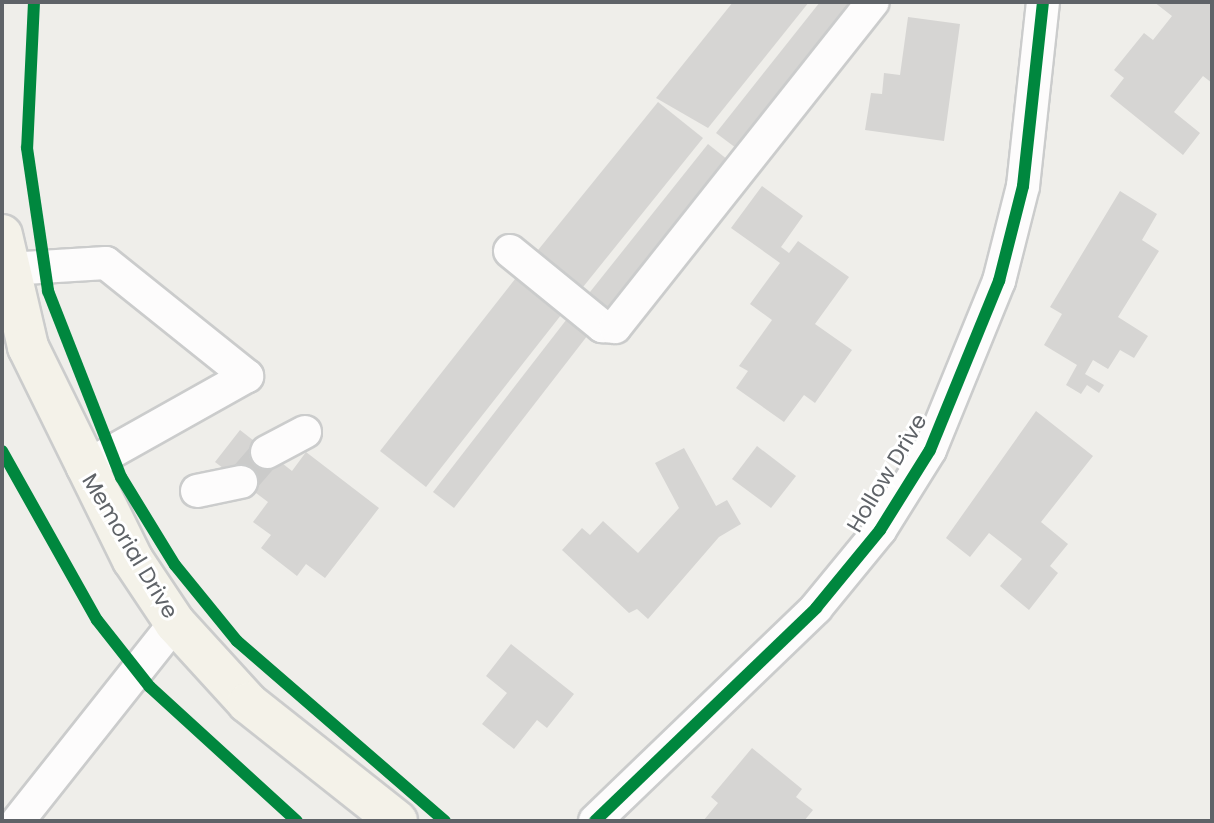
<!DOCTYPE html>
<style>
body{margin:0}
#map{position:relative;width:1214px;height:823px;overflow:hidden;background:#efeeea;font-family:Poppins,sans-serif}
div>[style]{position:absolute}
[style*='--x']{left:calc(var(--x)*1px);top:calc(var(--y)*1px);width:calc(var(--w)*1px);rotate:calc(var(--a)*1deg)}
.building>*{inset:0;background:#d6d5d3}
.minor-tunnel>*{height:32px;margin-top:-16px;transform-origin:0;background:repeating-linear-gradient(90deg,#cbcbca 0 32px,transparent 0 48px)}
.roads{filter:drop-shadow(2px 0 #cbcccc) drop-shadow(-2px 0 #cbcccc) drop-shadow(0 2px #cbcccc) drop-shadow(0 -2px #cbcccc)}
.minor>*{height:32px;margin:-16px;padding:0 16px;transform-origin:16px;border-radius:16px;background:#fdfcfc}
.major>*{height:40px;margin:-20px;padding:0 20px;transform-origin:20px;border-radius:20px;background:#f4f2e9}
.cycleway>*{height:12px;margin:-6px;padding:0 6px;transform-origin:6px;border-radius:6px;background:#00873e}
span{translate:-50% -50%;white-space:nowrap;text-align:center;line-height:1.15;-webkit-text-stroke:6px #fff;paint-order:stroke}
.street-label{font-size:22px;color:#5f6368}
.frame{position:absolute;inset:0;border:4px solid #5f6368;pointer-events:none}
</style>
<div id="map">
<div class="building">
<div style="clip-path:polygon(733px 2px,809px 2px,708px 128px,656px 98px)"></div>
<div style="clip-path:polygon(820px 2px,852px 2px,736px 148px,716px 133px)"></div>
<div style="clip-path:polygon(1154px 2px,1212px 2px,1212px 83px,1203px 76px,1174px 112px,1200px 133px,1183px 155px,1110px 96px,1124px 78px,1114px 70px,1144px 33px,1153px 40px,1172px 16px)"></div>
<div style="clip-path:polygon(908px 17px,960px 24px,944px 141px,865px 130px,871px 93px,882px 94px,884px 73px,900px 75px)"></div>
<div style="clip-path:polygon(658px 102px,703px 138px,579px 292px,534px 255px)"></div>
<div style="clip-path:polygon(708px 144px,728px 160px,607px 313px,586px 297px)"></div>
<div style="clip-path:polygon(762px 186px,803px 216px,781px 247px,789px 253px,798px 241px,849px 277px,815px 324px,852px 350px,815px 403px,804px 395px,784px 422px,736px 388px,748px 371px,739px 366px,772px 320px,750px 304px,780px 263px,731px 228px)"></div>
<div style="clip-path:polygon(1120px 191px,1157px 214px,1142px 240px,1159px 251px,1118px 317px,1148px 336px,1134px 358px,1120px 350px,1108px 369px,1093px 360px,1085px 374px,1104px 385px,1099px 393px,1087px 385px,1081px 394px,1066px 385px,1077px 365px,1044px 345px,1062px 314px,1050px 307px)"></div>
<div style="clip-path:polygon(519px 274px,565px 310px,426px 487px,380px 451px)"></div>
<div style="clip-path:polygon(570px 315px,591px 331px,454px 508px,433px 492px)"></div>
<div style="clip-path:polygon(1036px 411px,1093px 456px,1041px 522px,1068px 544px,1050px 566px,1058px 573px,1029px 610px,1000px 586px,1022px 559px,989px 533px,970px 557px,946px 538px)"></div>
<div style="clip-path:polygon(240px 430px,292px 471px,306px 452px,379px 508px,325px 578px,306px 564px,297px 576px,261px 548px,271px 535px,253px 522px,268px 502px,215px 462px)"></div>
<div style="clip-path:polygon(757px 446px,796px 476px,771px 508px,732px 479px)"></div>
<div style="clip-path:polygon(684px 448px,716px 506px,727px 500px,741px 524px,719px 537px,648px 619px,637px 609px,629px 613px,562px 550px,582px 528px,590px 535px,603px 521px,638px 553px,679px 508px,655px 463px)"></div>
<div style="clip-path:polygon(511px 644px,574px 694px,547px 728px,537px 720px,514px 749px,482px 724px,507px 693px,486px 676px)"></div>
<div style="clip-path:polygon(752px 748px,802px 789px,796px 797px,813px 810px,804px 821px,703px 821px,718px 803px,711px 797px)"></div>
</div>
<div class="minor-tunnel">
<div style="--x:241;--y:482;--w:40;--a:-49"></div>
</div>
<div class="roads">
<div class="minor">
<div style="--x:510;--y:251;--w:119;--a:39.2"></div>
<div style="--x:602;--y:326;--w:13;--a:4"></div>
<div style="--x:615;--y:327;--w:415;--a:-51.6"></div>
<div style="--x:8;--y:269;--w:98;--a:-3.5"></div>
<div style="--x:106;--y:263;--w:181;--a:38.7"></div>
<div style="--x:247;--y:376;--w:188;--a:150.7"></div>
<div style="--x:267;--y:452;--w:43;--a:-27.8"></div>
<div style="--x:197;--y:491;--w:45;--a:-11.6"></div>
<div style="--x:18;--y:821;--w:253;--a:-51.6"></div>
<div style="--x:595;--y:821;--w:307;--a:-43.9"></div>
<div style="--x:816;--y:608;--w:101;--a:-50.6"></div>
<div style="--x:880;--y:530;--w:94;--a:-58"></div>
<div style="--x:930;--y:450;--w:183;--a:-67.8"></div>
<div style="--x:999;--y:281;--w:98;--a:-75.8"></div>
<div style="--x:1023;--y:186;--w:185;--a:-83.8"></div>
</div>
<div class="major">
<div style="--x:2;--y:235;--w:115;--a:76.9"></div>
<div style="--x:28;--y:347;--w:237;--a:63.8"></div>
<div style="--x:133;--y:560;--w:76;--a:56.3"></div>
<div style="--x:175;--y:623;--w:108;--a:47.6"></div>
<div style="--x:248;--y:703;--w:190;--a:38.4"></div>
</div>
</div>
<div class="cycleway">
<div style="--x:34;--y:2;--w:146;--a:92.7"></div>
<div style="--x:27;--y:148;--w:145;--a:81.6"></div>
<div style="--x:48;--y:291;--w:200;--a:68.6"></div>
<div style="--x:121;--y:477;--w:103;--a:58.5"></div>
<div style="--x:175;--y:565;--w:98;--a:50.8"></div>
<div style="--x:237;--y:641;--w:275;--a:40.9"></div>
<div style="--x:2;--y:451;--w:194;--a:60.7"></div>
<div style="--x:97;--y:620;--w:85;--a:51.7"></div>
<div style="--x:150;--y:687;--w:199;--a:42.4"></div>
<div style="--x:595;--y:821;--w:307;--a:-43.9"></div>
<div style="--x:816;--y:608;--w:101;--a:-50.6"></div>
<div style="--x:880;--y:530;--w:94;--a:-58"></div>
<div style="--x:930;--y:450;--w:183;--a:-67.8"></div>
<div style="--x:999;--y:281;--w:98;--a:-75.8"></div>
<div style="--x:1023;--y:186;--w:185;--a:-83.8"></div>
</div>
<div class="street-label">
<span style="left:887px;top:473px;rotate:-59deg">Hollow Drive</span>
<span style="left:130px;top:546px;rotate:59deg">Memorial Drive</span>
</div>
<div class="frame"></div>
</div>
